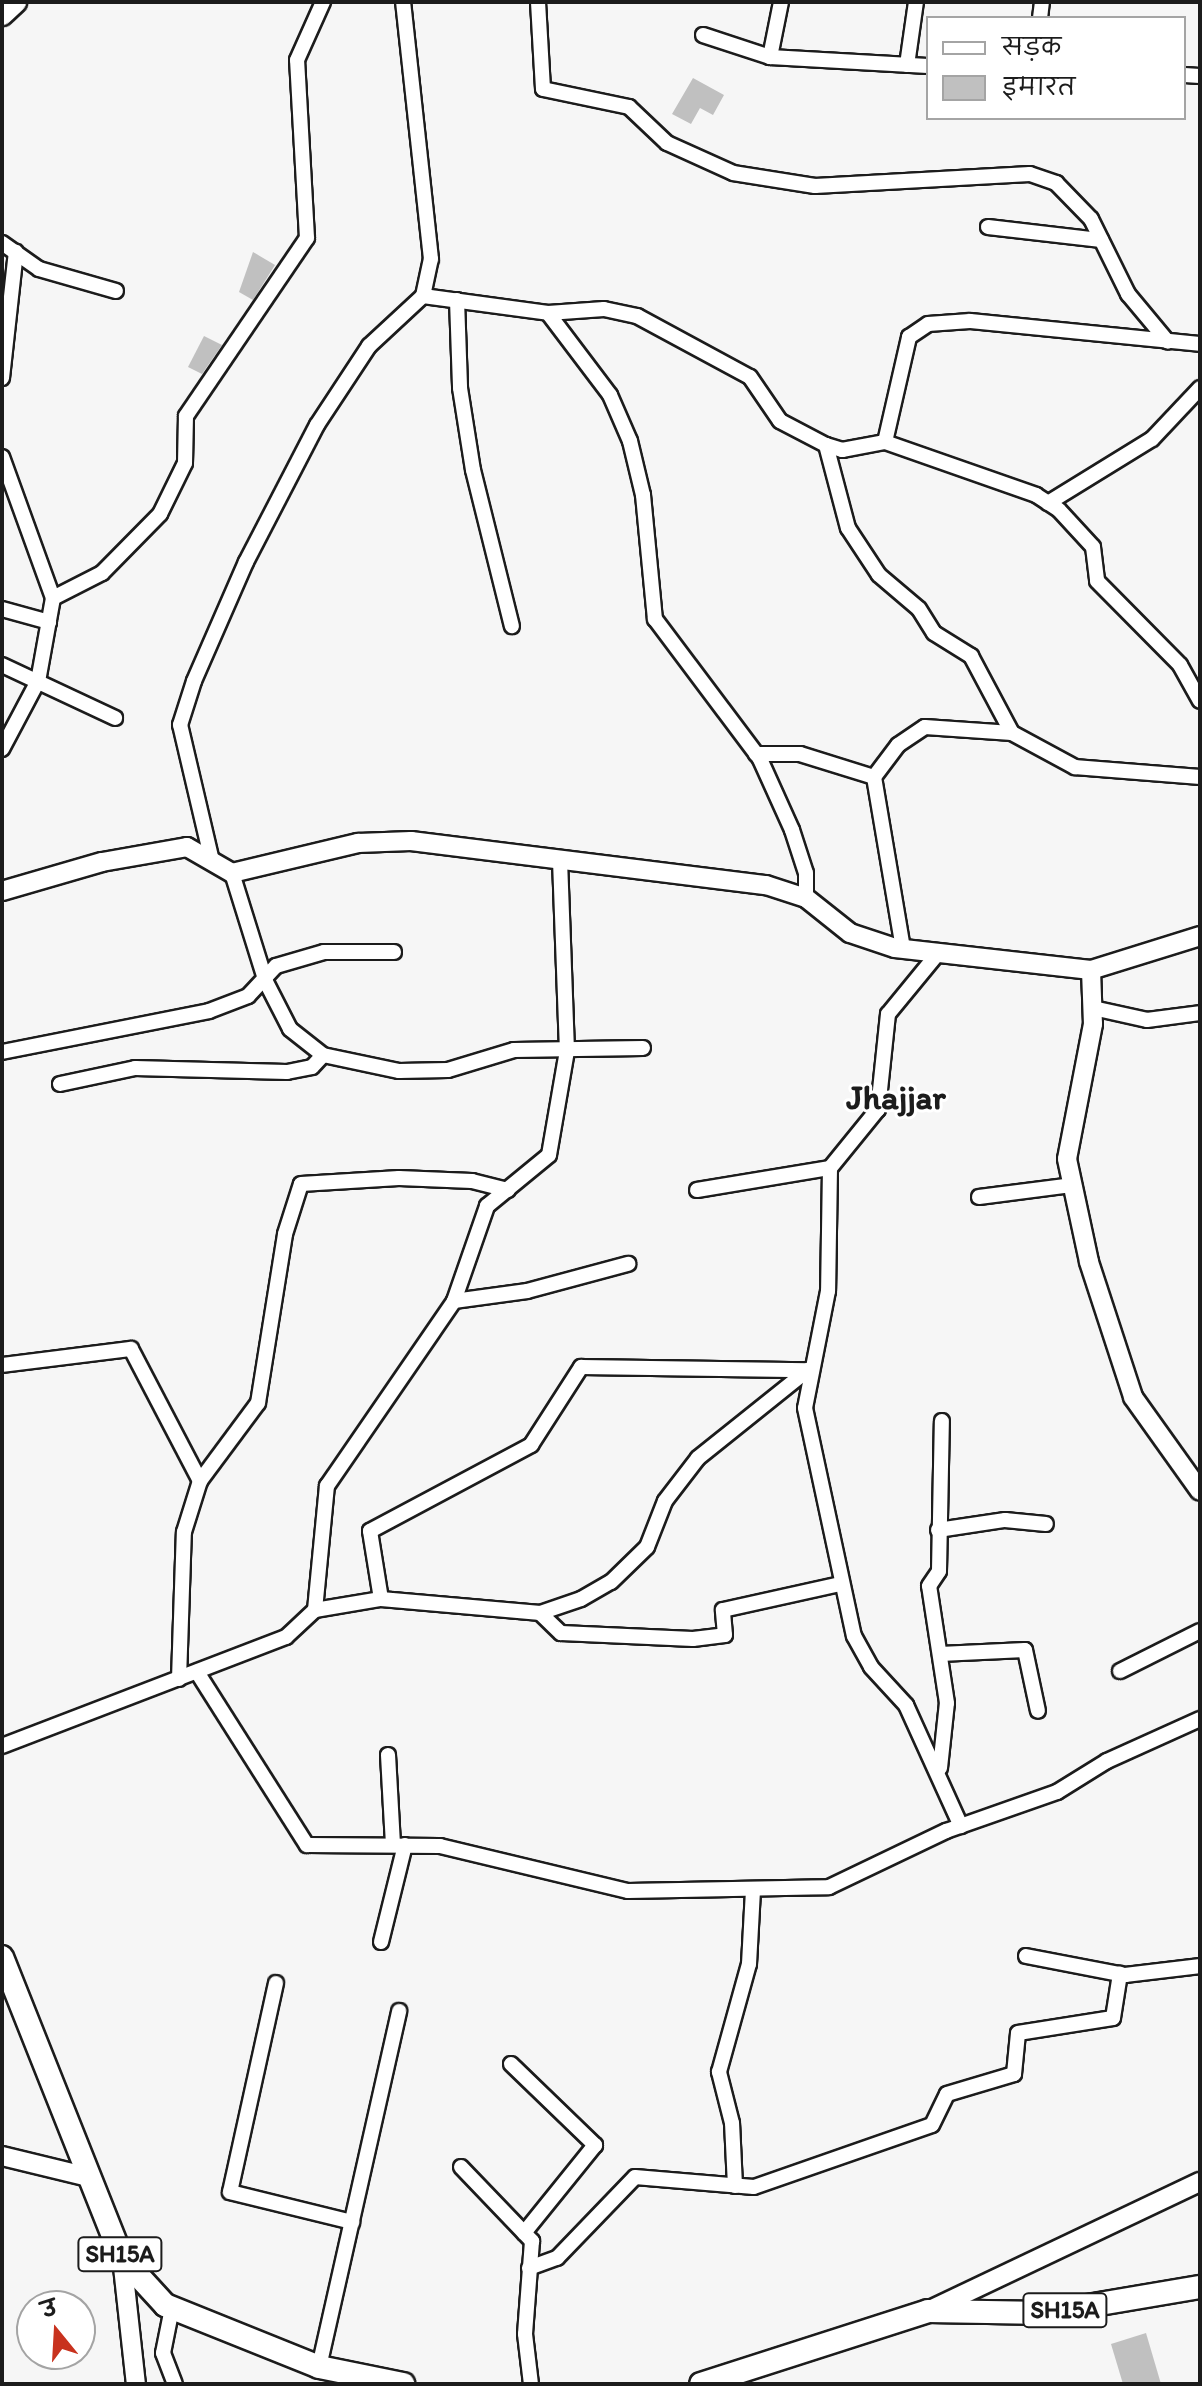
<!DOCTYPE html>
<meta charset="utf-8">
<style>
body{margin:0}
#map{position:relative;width:1202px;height:2386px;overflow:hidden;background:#f6f6f6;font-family:Itim,"Playpen Sans Deva",sans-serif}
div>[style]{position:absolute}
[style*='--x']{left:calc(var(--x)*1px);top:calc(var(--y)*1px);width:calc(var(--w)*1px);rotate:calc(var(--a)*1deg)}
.building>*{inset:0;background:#c0c0c0}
.roads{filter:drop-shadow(2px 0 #1c1c1c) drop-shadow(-2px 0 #1c1c1c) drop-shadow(0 2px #1c1c1c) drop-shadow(0 -2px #1c1c1c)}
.minor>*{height:14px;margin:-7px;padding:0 7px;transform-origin:7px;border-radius:7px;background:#fff}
.tertiary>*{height:18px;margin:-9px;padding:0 9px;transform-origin:9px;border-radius:9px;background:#fff}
.primary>*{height:22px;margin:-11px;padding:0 11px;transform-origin:11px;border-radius:11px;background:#fff}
span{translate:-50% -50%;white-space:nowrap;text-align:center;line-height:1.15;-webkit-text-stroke:6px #fff;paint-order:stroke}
.shield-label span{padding:2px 6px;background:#fff;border:2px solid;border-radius:6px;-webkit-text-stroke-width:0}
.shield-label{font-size:24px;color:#1c1c1c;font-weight:700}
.district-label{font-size:34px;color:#1c1c1c;font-weight:700}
.frame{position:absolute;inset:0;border:4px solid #1c1c1c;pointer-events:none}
.legend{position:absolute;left:926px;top:16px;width:260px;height:104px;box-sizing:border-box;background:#fff;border:2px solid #a4a4a4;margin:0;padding:10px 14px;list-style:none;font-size:24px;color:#1c1c1c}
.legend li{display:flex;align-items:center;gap:16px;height:40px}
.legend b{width:40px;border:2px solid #a4a4a4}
.north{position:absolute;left:16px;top:2290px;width:80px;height:80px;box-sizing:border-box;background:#fff;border:2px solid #a4a4a4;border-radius:50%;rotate:342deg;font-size:22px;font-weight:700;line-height:32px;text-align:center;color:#1c1c1c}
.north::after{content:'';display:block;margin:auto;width:28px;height:36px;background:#c8321e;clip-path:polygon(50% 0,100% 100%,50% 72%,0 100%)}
</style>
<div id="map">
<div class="building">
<div style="clip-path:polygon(693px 78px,724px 95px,713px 115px,700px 108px,691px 124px,672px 114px)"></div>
<div style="clip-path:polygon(253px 252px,275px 265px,253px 300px,239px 292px)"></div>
<div style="clip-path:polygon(204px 336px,222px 345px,202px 374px,188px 367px)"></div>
<div style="clip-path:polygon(1146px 2333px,1161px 2384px,1123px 2384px,1111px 2344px)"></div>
</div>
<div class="roads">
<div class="minor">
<div style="--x:538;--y:2;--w:87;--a:86.7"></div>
<div style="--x:543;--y:89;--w:88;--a:11.8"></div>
<div style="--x:629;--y:107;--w:52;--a:43.5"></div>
<div style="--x:667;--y:143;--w:72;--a:24.4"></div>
<div style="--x:733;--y:173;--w:83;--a:9"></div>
<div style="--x:815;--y:186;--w:215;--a:-3.2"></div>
<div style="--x:1030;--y:174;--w:28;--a:19"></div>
<div style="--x:1056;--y:183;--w:50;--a:45.8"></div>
<div style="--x:1091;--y:219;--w:84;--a:63.7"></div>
<div style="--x:1128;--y:294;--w:62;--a:50.2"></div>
<div style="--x:1040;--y:18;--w:16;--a:-83"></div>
<div style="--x:703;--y:35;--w:71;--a:18.2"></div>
<div style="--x:770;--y:57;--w:158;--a:3.3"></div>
<div style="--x:770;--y:57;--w:56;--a:-78.7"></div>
<div style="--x:907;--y:65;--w:64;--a:-81.9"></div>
<div style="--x:1184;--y:75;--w:16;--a:4"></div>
<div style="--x:988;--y:227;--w:114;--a:6.6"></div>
<div style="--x:2;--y:243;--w:45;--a:35.1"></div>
<div style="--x:39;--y:269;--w:80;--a:15.9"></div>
<div style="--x:423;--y:296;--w:126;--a:7.7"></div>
<div style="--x:548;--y:313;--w:56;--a:-4.1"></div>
<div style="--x:604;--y:309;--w:34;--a:12"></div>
<div style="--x:637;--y:316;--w:128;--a:28.4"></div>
<div style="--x:750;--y:377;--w:53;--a:55.7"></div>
<div style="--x:780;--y:421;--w:52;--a:27.6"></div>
<div style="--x:826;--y:445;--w:17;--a:17"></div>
<div style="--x:842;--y:450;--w:44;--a:-10.5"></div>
<div style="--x:885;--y:442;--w:160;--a:19.3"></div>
<div style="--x:1036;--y:495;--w:27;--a:33"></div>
<div style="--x:1059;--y:510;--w:50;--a:47.4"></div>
<div style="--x:1093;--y:547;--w:34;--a:83"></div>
<div style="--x:1097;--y:581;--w:118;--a:45.3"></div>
<div style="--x:1180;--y:665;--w:41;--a:60.9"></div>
<div style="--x:457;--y:300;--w:88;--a:88"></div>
<div style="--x:460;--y:388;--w:83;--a:81"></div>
<div style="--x:473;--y:470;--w:161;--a:76"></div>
<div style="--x:548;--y:313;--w:103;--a:52.9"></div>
<div style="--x:610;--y:395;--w:50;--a:66.5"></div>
<div style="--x:630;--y:441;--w:56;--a:76.5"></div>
<div style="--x:643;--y:495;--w:125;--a:84.5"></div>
<div style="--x:655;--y:619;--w:175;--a:53.1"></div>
<div style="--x:760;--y:759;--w:78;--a:65.7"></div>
<div style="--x:792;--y:830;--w:45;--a:72"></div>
<div style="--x:806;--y:873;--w:25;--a:90"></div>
<div style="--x:2;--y:378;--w:127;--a:-83.7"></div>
<div style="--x:885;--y:442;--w:108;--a:-77.1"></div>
<div style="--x:909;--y:337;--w:23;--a:-34"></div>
<div style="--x:928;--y:324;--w:42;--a:-4.1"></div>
<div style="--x:970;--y:321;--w:231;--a:5.7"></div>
<div style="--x:826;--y:445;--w:86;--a:75.2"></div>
<div style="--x:848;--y:528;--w:56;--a:56.6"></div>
<div style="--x:879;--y:575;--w:52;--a:40.4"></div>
<div style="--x:919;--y:609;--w:28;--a:58"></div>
<div style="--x:934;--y:633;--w:44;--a:31.9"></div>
<div style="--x:971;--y:656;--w:87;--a:62"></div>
<div style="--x:2;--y:457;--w:150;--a:70.1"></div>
<div style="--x:53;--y:598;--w:84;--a:100.2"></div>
<div style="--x:38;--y:681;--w:77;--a:117.9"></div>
<div style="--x:1048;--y:503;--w:122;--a:-31.6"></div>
<div style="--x:1152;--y:439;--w:70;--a:-46.7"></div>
<div style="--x:53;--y:598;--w:55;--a:-27"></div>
<div style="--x:102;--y:573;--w:83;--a:-45.5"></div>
<div style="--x:160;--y:514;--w:57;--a:-63.9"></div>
<div style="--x:185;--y:463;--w:47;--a:-88.8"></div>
<div style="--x:186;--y:416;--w:215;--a:-55.8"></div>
<div style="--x:307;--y:238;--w:178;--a:-93.2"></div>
<div style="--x:297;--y:60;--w:64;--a:-65.9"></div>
<div style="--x:2;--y:609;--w:49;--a:15.5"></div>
<div style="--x:2;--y:665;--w:125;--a:25.1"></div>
<div style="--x:756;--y:754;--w:44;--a:0"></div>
<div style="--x:800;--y:754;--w:77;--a:17.3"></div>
<div style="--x:874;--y:777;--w:173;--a:80.4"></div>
<div style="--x:874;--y:777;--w:40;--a:-53"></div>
<div style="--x:898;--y:745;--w:32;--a:-34"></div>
<div style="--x:925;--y:727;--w:87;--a:3.9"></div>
<div style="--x:1012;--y:733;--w:72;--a:28.4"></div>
<div style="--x:1075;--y:767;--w:125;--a:4.6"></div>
<div style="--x:212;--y:861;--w:140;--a:-103.2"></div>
<div style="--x:180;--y:725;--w:46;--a:-72.3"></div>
<div style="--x:194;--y:681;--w:130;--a:-66.4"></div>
<div style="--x:246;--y:562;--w:154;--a:-62.6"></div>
<div style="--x:317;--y:425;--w:95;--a:-56.6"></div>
<div style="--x:369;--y:346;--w:74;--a:-42.8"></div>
<div style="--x:423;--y:296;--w:38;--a:-78"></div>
<div style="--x:431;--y:259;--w:259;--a:-96.2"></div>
<div style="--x:232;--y:873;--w:114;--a:72.7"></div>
<div style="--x:266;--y:982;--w:53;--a:62.9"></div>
<div style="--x:290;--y:1029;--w:42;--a:38.2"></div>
<div style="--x:323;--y:1055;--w:78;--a:11.9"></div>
<div style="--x:399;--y:1071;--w:49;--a:-1.2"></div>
<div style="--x:448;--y:1070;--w:69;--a:-16.9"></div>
<div style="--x:514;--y:1050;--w:129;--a:-0.9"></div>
<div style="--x:939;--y:952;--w:80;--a:129.4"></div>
<div style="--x:888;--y:1014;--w:96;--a:96"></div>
<div style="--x:878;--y:1109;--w:76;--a:129.1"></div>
<div style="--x:830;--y:1168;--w:123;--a:90.9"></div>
<div style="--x:828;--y:1291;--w:119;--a:101.1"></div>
<div style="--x:805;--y:1408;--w:233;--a:77.9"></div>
<div style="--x:854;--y:1636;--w:35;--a:61"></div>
<div style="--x:871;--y:1667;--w:52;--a:47.4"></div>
<div style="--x:906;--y:1705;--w:133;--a:65.6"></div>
<div style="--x:1093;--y:1008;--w:55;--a:12.5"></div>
<div style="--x:1147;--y:1020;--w:53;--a:-7.5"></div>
<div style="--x:2;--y:1052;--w:211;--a:-11.2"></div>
<div style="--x:209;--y:1011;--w:42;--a:-21"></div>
<div style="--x:248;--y:996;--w:41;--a:-47"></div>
<div style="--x:276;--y:966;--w:50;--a:-16.3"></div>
<div style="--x:324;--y:952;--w:70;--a:0"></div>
<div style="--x:60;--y:1084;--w:77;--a:-12"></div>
<div style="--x:135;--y:1068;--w:152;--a:1.5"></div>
<div style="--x:287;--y:1072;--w:25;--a:-11"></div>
<div style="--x:312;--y:1067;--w:16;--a:-47"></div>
<div style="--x:697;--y:1190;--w:135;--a:-9.4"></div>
<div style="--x:979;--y:1197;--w:95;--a:-7.3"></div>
<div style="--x:454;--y:1301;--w:74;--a:-7.8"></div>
<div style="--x:527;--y:1291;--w:105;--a:-15"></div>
<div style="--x:2;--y:1365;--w:130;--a:-7.1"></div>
<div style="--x:131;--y:1349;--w:149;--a:62.4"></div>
<div style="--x:938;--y:1530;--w:68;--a:-8.5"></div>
<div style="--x:1005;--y:1520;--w:41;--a:5.6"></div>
<div style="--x:381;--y:1599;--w:69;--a:-99.2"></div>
<div style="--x:370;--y:1531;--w:183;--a:-28.1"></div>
<div style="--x:531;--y:1445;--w:93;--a:-57.3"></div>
<div style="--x:581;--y:1367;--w:227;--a:0.8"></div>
<div style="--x:315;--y:1610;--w:67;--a:-9.5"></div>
<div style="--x:381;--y:1599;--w:160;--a:5"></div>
<div style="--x:540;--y:1613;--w:43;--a:-18.9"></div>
<div style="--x:581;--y:1599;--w:34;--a:-30"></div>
<div style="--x:611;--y:1582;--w:50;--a:-44.2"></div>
<div style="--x:647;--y:1547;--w:49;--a:-68.6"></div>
<div style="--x:665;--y:1501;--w:54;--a:-52.5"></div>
<div style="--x:698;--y:1458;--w:141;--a:-38.7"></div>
<div style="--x:540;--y:1613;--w:29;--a:44"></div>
<div style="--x:561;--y:1633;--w:132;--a:2.6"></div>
<div style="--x:693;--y:1639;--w:32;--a:-7"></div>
<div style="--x:725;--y:1635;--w:25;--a:-95"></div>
<div style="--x:723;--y:1610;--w:120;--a:-12.5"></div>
<div style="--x:940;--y:1654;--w:85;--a:-2.7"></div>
<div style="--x:1025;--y:1650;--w:62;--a:78"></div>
<div style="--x:1120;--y:1671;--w:89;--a:-26.6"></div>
<div style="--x:197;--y:1672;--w:205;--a:57.6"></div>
<div style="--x:307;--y:1845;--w:133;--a:0.4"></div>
<div style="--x:440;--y:1846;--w:193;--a:13.5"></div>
<div style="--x:628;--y:1891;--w:201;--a:-1.1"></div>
<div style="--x:829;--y:1887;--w:130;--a:-25.6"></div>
<div style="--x:946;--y:1831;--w:118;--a:-19.4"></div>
<div style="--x:1057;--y:1792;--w:59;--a:-31.8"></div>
<div style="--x:1107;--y:1761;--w:102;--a:-24.3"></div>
<div style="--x:179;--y:1679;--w:147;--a:-88.1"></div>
<div style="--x:184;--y:1532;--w:53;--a:-72.6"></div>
<div style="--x:200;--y:1481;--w:97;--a:-53.4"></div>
<div style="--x:258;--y:1403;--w:171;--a:-80.9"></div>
<div style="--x:285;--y:1234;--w:52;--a:-72.3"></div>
<div style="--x:301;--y:1184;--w:98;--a:-3.5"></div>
<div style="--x:399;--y:1178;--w:73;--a:2.4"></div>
<div style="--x:472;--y:1181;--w:37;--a:14"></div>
<div style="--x:2;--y:1746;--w:304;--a:-21"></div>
<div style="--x:286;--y:1637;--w:40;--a:-43"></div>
<div style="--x:315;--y:1610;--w:125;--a:-84.5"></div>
<div style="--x:327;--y:1486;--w:224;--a:-55.5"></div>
<div style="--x:454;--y:1301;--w:101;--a:-70.8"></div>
<div style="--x:487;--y:1206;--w:80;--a:-39.4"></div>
<div style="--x:549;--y:1155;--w:106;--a:-80.2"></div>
<div style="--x:567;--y:1051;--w:190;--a:-92.1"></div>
<div style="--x:388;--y:1755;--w:90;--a:86.8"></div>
<div style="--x:940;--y:1768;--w:65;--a:-83.9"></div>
<div style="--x:947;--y:1703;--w:118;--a:-98.7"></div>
<div style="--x:929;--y:1586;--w:18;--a:-56"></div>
<div style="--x:939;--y:1571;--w:150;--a:-88.9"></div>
<div style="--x:381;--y:1942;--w:100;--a:-76.1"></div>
<div style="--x:1026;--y:1956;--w:101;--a:10.9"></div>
<div style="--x:1125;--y:1975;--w:76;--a:-6.8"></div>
<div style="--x:276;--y:1983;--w:214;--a:102.4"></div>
<div style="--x:230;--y:2192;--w:126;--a:13.8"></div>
<div style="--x:511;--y:2064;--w:117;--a:44"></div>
<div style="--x:595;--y:2145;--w:113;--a:128.9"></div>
<div style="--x:461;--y:2167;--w:103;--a:46.2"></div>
<div style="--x:532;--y:2241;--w:93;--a:94.3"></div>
<div style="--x:525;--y:2334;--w:50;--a:83.2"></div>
<div style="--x:735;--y:2186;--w:63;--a:-92.7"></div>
<div style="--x:732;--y:2123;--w:53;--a:-104.3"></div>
<div style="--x:719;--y:2072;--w:112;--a:-74.5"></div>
<div style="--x:749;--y:1964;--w:73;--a:-86.9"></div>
<div style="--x:529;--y:2268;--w:30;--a:-20"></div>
<div style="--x:557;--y:2258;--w:112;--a:-46.1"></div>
<div style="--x:635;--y:2177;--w:119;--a:4.8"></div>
<div style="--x:754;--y:2187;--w:188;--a:-19.2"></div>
<div style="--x:932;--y:2125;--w:34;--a:-64"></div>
<div style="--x:947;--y:2094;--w:70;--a:-16.6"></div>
<div style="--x:1014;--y:2074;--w:41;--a:-84.4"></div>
<div style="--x:1018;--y:2033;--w:96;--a:-9"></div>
<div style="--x:1113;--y:2018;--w:45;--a:-81"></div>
<div style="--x:172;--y:2308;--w:46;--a:101.3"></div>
<div style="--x:163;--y:2353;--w:33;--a:69"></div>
<div style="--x:319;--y:2367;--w:365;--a:-77.3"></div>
</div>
<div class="tertiary">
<div style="--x:2;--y:891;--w:104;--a:-16.2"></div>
<div style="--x:102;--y:862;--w:86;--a:-10"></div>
<div style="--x:187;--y:847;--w:52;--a:30"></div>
<div style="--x:232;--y:873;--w:130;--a:-13.4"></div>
<div style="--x:358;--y:843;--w:53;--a:-2.2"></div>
<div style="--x:411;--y:841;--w:358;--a:7.1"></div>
<div style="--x:766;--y:885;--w:42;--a:18"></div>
<div style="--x:806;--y:898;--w:56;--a:38.5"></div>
<div style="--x:850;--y:933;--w:47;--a:18.4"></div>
<div style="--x:895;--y:948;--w:197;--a:6.4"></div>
<div style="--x:1091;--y:970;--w:114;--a:-17.3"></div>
<div style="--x:1091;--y:970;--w:54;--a:87.9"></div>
<div style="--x:1093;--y:1024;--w:137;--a:100.9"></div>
<div style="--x:1067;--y:1159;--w:105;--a:77.9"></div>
<div style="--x:1089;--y:1262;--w:142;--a:71.9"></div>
<div style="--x:1133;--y:1397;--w:115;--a:54.5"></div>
<div style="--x:2;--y:2156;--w:89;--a:13.6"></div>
<div style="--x:122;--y:2258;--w:127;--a:83.7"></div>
<div style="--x:930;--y:2310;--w:299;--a:-25.4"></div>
</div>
<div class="primary">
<div style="--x:2;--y:14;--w:18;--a:-43"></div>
<div style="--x:2;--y:1957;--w:324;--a:68.3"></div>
<div style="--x:122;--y:2258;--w:64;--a:47.5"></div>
<div style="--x:165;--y:2305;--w:166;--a:21.9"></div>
<div style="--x:319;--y:2367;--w:86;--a:11.4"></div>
<div style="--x:701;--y:2384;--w:238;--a:-17.8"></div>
<div style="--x:928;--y:2311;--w:118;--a:1"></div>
<div style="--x:1046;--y:2313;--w:156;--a:-9.6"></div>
</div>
</div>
<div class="shield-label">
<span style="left:120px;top:2254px">SH15A</span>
<span style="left:1065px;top:2310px">SH15A</span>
</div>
<div class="district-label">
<span style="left:896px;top:1098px">Jhajjar</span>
</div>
<div class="frame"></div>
<ul class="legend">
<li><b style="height:10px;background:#fff"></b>सड़क</li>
<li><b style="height:22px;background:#c0c0c0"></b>इमारत</li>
</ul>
<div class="north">उ</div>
</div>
